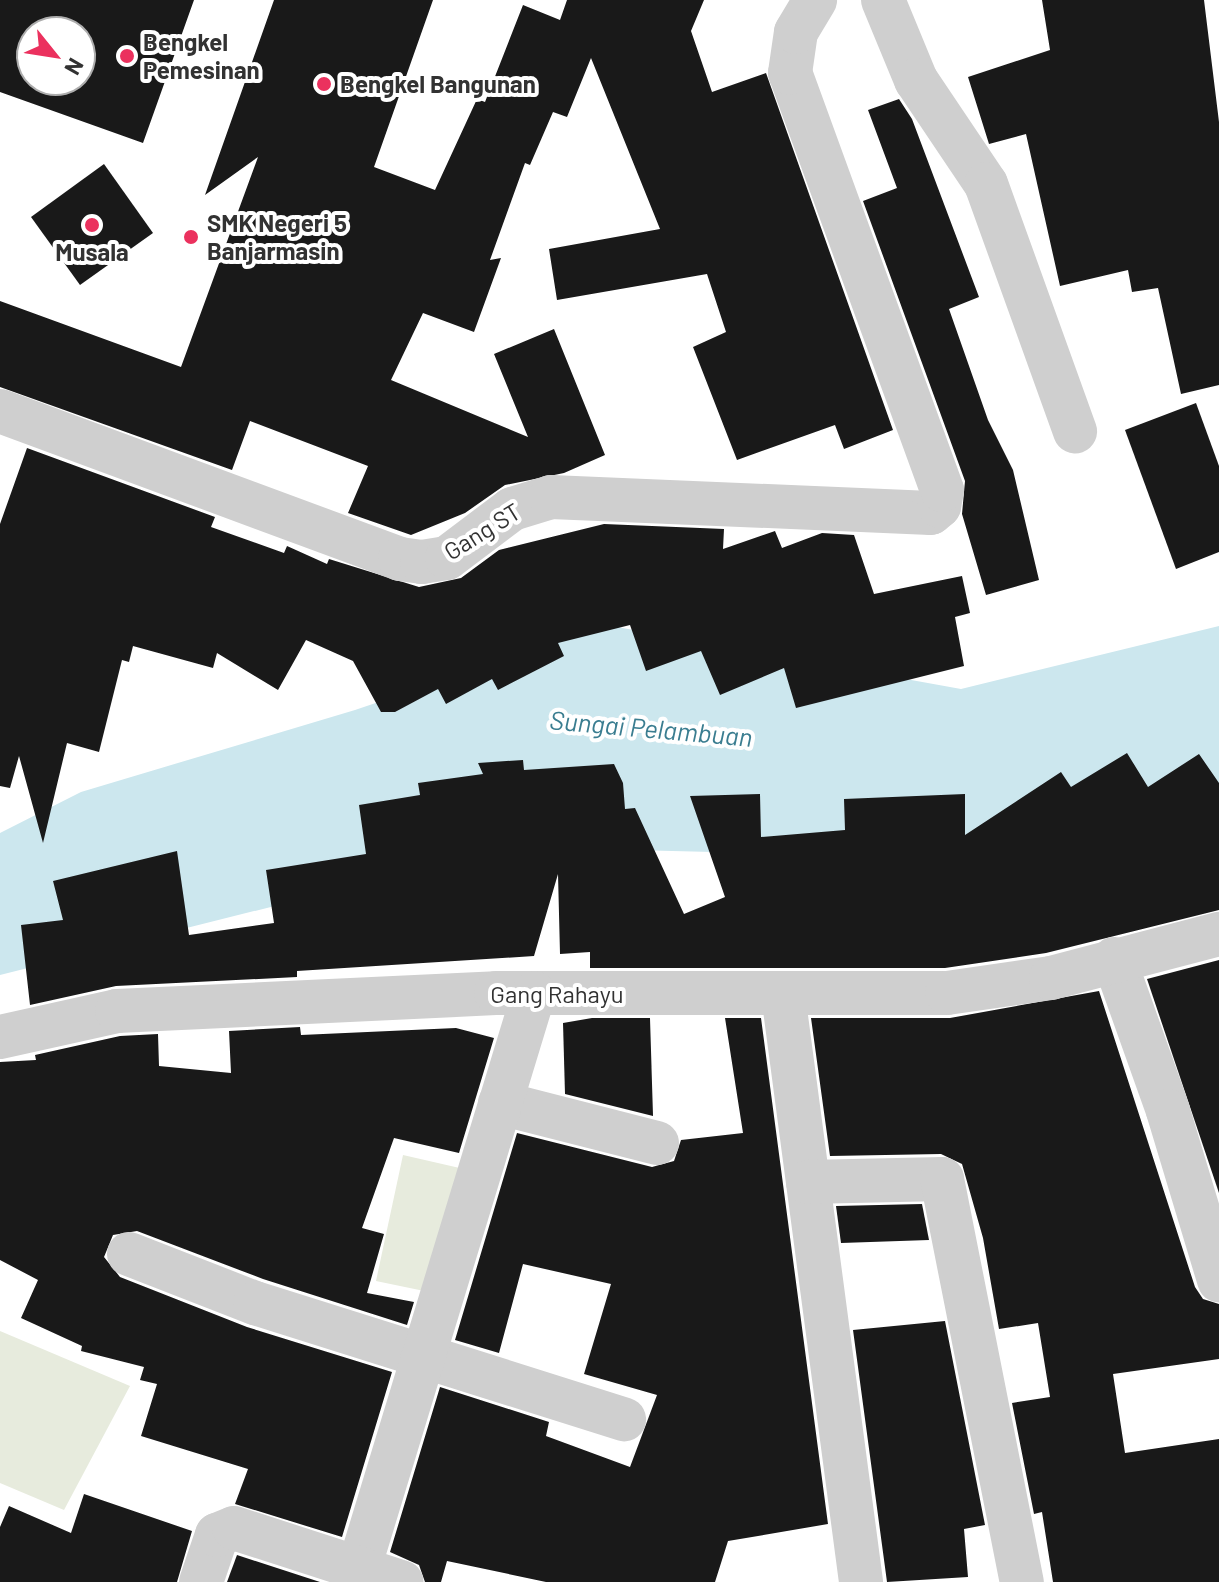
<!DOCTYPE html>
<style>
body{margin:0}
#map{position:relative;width:1219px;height:1582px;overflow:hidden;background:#fff;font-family:Barlow,sans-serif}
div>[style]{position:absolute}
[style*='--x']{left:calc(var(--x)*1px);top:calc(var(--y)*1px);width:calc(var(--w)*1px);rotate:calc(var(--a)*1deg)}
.green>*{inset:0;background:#e7ebdd}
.water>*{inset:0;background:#cce7ee}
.building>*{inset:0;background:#191919}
.minor>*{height:44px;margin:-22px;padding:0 22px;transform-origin:22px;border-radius:22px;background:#cfcfcf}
.dots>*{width:22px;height:22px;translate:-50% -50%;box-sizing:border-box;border:4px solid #fff;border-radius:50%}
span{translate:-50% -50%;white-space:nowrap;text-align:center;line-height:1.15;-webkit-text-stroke:8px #fff;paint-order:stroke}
.poi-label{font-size:24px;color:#323232;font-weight:700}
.left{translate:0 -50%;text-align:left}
.street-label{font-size:24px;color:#323232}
.water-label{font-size:26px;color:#3a7d90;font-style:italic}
.north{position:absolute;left:16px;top:16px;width:80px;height:80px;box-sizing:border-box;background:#fff;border:2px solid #adadad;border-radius:50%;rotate:120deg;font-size:22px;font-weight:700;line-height:32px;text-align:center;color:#323232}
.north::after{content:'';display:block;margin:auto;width:28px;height:36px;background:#eb315e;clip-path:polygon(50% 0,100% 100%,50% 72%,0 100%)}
</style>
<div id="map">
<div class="green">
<div style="clip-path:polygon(403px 1155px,464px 1169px,429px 1292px,376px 1281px)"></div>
<div style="clip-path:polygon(0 1331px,130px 1386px,64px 1510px,0 1483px)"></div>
</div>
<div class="water">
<div style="clip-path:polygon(606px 625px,961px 689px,1219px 626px,1219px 805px,1007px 859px,509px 847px,0 975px,0 833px,81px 792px,355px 710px)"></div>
</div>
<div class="building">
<div style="clip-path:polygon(evenodd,0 0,194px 0,143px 143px,0 92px,0 0,32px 32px,80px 32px,80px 80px,32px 80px,32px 32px)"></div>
<div style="clip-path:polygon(274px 0,433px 0,374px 167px,435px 190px,477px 99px,485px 102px,523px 5px,560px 20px,567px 0,704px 0,691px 31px,712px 92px,766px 73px,893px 430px,844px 449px,835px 425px,737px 460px,693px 347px,726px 332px,707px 274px,557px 300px,549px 249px,660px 229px,591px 58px,567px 117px,553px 112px,530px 165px,525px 163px,490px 260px,501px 258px,474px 332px,423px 313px,391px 380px,528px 437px,494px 354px,554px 329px,605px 455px,564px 473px,505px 485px,465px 513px,411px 535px,348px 513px,368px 466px,250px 421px,232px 470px,0 387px,0 301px,181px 367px,258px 157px,205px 195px)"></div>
<div style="clip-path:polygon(1042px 0,1204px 0,1219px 122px,1219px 385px,1181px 394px,1158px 288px,1132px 292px,1128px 270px,1060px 286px,1026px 134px,989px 144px,968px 77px,1050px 50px)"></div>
<div style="clip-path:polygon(899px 99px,912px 119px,979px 297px,949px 309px,988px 420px,1013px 470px,1039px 580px,986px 595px,962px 514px,965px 481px,863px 201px,897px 188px,868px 110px)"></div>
<div style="clip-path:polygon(104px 164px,153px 233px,80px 285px,31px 217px)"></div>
<div style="clip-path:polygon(1196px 403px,1219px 466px,1219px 552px,1176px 569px,1125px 430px)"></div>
<div style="clip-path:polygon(27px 448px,215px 517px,211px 527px,284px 553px,287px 546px,327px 564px,329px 559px,419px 587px,461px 578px,499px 550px,604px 524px,724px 529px,723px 549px,775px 531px,782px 548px,822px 533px,854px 535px,874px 594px,962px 576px,970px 613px,955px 617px,964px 666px,796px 708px,784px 668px,720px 695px,701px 651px,646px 671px,630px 625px,558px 643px,564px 656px,498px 690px,492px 679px,446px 704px,438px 689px,395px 712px,381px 712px,353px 661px,306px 640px,278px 690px,217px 653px,213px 668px,133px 646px,129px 662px,122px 660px,99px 752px,67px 743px,43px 843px,19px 756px,10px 788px,0 786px,0 524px)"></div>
<div style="clip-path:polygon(1127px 753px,1148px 787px,1199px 754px,1219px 783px,1219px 910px,1046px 953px,945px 968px,590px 968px,590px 952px,560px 954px,558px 874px,534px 956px,297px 971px,297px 977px,116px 986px,30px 1005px,21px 925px,63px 920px,53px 881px,177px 851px,189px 935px,274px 923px,266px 870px,366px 854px,359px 805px,420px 795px,418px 783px,483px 774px,478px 763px,523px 760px,524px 770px,614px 764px,623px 783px,625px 809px,635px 808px,684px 914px,725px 897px,690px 796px,760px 794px,761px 837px,845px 830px,844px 799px,965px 794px,965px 835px,1061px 772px,1071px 787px)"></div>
<div style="clip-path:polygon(1219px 960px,1219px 1193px,1147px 979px)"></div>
<div style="clip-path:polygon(1099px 991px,1195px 1287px,1203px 1299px,1219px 1304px,1219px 1359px,1113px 1374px,1125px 1453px,1219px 1439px,1219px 1582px,1053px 1582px,1042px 1512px,1034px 1514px,1012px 1403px,1050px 1397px,1038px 1323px,999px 1329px,983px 1238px,962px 1164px,941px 1154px,830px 1156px,811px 1018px,950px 1018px)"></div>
<div style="clip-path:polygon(592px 1018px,650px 1018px,653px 1116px,565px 1094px,563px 1023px)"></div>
<div style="clip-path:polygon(725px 1018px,761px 1018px,828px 1524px,728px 1541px,715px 1582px,546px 1582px,447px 1561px,441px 1582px,425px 1582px,419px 1565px,390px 1552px,440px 1387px,549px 1422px,546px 1436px,630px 1467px,657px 1395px,584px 1374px,611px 1284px,523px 1264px,499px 1353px,455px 1340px,517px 1133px,652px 1167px,674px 1161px,681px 1140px,743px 1133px)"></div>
<div style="clip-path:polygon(300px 1027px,301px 1035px,456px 1028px,494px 1038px,459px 1153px,394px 1138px,362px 1228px,384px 1234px,367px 1293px,414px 1302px,407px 1325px,263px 1279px,137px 1231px,113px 1235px,104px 1257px,120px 1277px,247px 1327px,392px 1372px,342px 1537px,235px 1504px,248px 1469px,141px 1436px,157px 1384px,140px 1380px,144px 1367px,81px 1351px,82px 1346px,21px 1318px,38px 1280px,0 1260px,0 1062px,36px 1060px,35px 1055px,120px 1036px,158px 1034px,159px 1066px,231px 1073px,229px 1031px)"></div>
<div style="clip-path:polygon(922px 1204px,929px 1240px,841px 1243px,836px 1206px)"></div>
<div style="clip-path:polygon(945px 1321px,985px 1525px,964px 1529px,968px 1577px,887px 1582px,853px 1330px)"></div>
<div style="clip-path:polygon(84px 1494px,192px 1531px,177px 1582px,0 1582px,0 1527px,9px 1506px,71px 1533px)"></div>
<div style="clip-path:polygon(237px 1555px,320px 1582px,227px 1582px)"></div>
</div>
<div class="minor">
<div style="--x:883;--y:0;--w:87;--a:67.6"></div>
<div style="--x:916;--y:80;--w:125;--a:56.1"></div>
<div style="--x:986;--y:184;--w:263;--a:70.2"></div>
<div style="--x:0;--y:411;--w:427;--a:20.3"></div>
<div style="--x:400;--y:559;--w:22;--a:8"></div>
<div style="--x:422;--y:562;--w:25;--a:-9"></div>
<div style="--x:447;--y:558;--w:81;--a:-37"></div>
<div style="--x:512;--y:509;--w:41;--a:-17.1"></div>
<div style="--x:551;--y:497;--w:380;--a:2.4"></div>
<div style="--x:931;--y:513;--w:11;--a:-41"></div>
<div style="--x:939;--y:506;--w:16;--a:-79"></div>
<div style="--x:942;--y:490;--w:444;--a:-110"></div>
<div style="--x:790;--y:73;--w:41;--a:-81.7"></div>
<div style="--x:796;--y:32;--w:37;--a:-59"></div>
<div style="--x:1114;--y:959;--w:161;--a:70.4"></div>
<div style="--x:1168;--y:1111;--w:177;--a:73.2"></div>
<div style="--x:783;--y:994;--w:593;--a:82.44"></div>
<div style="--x:0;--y:1037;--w:120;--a:-12.5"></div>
<div style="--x:117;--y:1011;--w:379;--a:-2.7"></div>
<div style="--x:496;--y:993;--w:451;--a:0"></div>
<div style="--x:947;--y:993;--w:105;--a:-8.2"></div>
<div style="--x:1051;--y:978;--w:174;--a:-14.7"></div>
<div style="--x:500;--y:1103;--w:162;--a:14.3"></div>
<div style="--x:808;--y:1182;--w:134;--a:-1.3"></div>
<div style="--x:942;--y:1179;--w:411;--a:78.8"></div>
<div style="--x:129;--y:1254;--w:135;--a:21.3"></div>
<div style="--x:255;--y:1303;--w:387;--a:17.5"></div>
<div style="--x:359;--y:1568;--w:601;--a:-73.07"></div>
<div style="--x:201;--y:1582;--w:50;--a:-71.2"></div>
<div style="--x:217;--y:1535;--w:18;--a:-22"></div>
<div style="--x:234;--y:1528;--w:176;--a:17.9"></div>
</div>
<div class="dots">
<div style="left:127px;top:56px;background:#eb315e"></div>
<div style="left:324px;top:84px;background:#eb315e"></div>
<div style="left:92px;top:225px;background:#eb315e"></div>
<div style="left:191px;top:237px;background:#eb315e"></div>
</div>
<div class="poi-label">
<span class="left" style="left:143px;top:56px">Bengkel<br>Pemesinan</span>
<span class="left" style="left:340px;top:84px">Bengkel Bangunan</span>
<span class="left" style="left:207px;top:237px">SMK Negeri 5<br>Banjarmasin</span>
<span style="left:92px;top:252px">Musala</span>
</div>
<div class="street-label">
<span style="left:482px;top:531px;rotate:-32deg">Gang ST</span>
<span style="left:557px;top:994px">Gang Rahayu</span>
</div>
<div class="water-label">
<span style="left:651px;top:728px;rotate:5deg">Sungai Pelambuan</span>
</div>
<div class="north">N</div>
</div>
